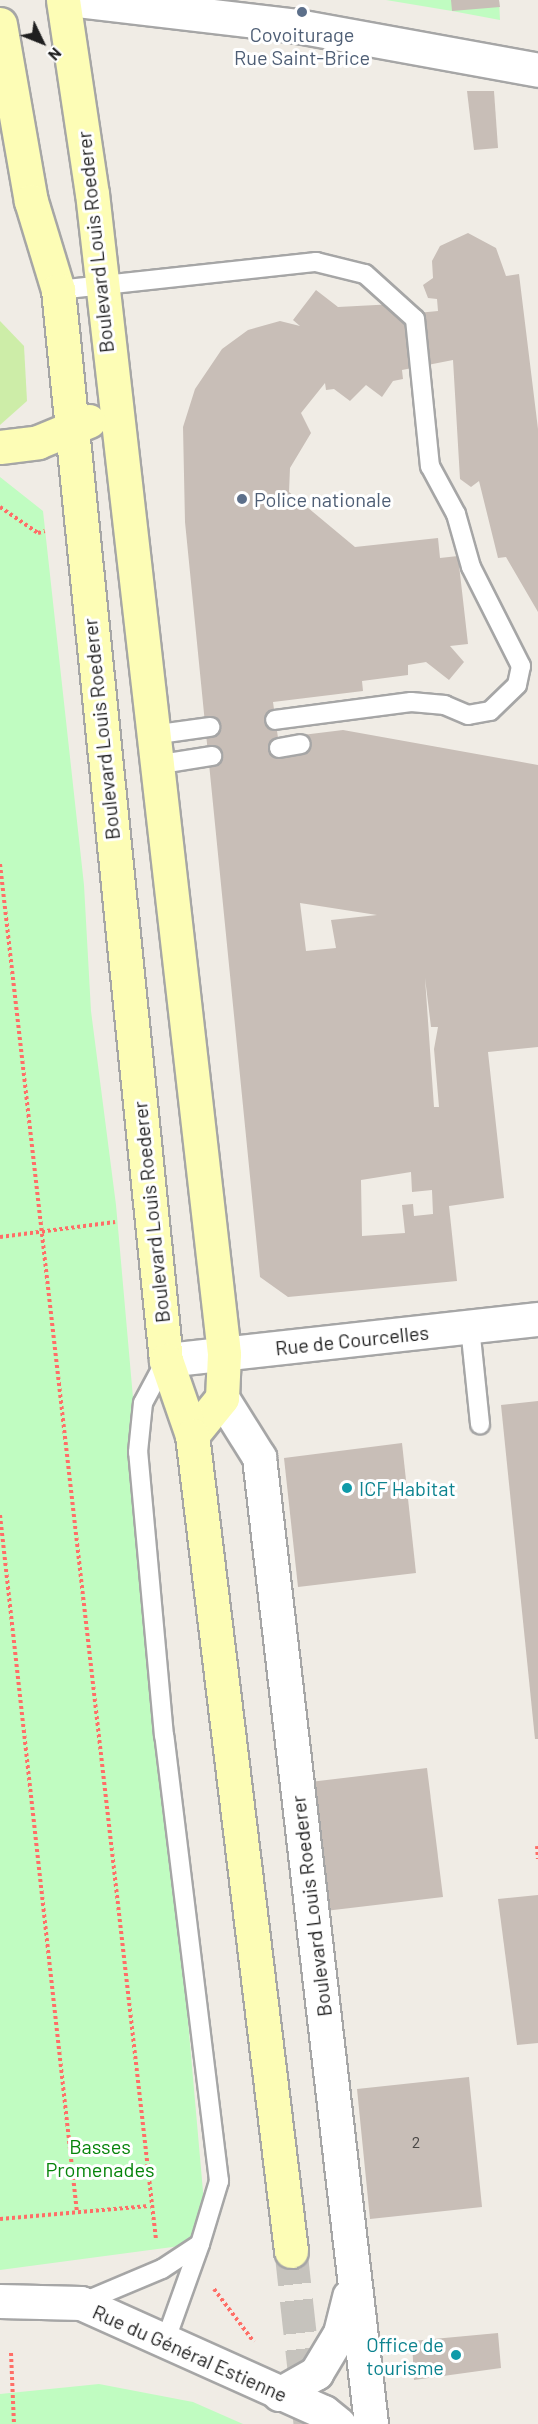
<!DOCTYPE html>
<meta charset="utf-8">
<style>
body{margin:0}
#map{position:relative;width:538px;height:2424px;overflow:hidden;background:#f0ece5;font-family:Barlow,sans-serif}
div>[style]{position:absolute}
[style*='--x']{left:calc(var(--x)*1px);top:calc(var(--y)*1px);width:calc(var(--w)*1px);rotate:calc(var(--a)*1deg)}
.grass>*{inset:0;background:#cdeda8}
.park>*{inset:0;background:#c0fcc1}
.building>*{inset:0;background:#c8beb7}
.secondary-tunnel>*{height:33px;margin-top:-16.5px;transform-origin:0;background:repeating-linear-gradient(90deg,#c6c3bd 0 33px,transparent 0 49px)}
.path>*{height:4px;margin-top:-2px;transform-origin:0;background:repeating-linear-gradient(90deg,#ff6e67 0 3px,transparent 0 6px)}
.roads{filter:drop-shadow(2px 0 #a6a6a6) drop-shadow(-2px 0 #a6a6a6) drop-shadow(0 2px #a6a6a6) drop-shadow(0 -2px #a6a6a6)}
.service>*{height:18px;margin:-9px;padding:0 9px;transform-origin:9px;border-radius:9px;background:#fff}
.minor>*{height:33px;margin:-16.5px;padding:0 16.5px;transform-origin:16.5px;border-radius:16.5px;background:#fff}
.secondary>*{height:33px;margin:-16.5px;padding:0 16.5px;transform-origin:16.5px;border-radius:16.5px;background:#fdfdb6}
.dots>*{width:16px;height:16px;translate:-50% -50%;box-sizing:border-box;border:3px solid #fff;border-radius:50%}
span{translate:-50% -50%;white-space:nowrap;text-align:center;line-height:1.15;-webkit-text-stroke:6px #fff;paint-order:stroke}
.number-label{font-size:16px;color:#494745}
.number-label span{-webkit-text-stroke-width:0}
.service-label{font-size:20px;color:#4e5e75}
.left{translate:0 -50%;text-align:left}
.street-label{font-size:20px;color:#1f1f1f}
.culture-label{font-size:20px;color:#0d838f}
.right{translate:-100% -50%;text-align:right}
.park-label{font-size:20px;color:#06840a}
.north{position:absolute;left:12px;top:12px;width:60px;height:60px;-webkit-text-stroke:4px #fff;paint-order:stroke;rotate:133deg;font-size:16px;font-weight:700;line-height:24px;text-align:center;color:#1f1f1f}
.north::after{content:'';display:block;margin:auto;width:21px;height:27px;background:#1f1f1f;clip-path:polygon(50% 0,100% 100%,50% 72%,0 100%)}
</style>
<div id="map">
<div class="grass">
<div style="clip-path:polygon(0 321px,24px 346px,27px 401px,0 425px)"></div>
</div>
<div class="park">
<div style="clip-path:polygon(386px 0,499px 0,500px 20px,452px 11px)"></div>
<div style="clip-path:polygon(0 477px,43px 511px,84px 885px,91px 1011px,116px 1205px,205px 2214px,195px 2234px,180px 2246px,0 2270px)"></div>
<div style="clip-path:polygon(99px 2384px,193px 2402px,243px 2424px,0 2424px,0 2394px)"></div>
</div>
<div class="building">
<div style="clip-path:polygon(451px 0,499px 0,500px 7px,452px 11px)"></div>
<div style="clip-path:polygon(467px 91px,494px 91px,498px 148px,474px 150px)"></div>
<div style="clip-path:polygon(evenodd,468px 233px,496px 248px,506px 276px,519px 274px,538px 429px,538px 612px,506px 557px,498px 558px,479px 481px,471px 487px,460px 479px,453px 360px,402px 370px,403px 379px,393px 381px,382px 397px,366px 385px,350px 401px,334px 389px,326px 390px,325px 383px,301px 413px,311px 433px,290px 468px,289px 492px,355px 547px,438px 538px,440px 558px,458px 556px,468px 644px,450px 646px,464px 662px,449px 680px,426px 662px,408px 665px,408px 675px,362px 681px,363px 691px,273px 702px,278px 738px,343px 730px,538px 765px,538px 1047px,488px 1052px,504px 1198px,449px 1206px,457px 1281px,288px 1297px,260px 1277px,185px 522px,183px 427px,195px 389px,222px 349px,248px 330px,280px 321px,300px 326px,293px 320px,316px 290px,338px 307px,395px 304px,397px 315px,438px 311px,437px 299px,428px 298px,423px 285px,433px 278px,432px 261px,440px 246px,468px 233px,300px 903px,377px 915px,331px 920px,336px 948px,306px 951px,300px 903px,468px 233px,425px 978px,431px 1027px,438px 1027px,434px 1049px,439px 1107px,434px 1107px,425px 978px,468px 233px,411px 1172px,412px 1192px,432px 1190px,433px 1214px,414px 1216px,413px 1204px,402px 1205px,405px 1233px,362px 1236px,361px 1180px,411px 1172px)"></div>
<div style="clip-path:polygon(538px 1401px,538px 1739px,535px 1739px,501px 1405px)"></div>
<div style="clip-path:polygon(402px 1443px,416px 1573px,298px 1587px,284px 1458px)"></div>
<div style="clip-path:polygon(427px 1768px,443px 1897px,325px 1911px,310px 1782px)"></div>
<div style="clip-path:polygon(538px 1895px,538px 2043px,517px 2045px,498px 1899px)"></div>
<div style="clip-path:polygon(469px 2077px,482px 2207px,370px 2219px,357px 2089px)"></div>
<div style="clip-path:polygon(498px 2333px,501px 2368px,414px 2380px,412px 2341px)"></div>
</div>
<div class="secondary-tunnel">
<div style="--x:291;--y:2251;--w:174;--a:83.7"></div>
</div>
<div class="path">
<div style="--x:0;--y:507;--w:46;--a:34.4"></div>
<div style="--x:38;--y:533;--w:7;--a:-16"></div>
<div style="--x:0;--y:864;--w:1384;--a:83.53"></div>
<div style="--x:0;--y:1237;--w:116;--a:-7.4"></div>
<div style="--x:0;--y:1515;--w:701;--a:83.7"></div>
<div style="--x:537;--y:1846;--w:13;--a:86"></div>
<div style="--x:0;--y:2219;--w:149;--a:-5"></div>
<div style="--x:214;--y:2289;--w:66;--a:53"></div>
<div style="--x:11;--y:2353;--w:71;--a:87.6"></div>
</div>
<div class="roads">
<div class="service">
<div style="--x:58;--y:290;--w:260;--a:-6.2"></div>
<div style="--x:316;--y:262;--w:50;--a:13.8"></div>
<div style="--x:365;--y:274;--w:67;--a:42"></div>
<div style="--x:415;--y:319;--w:148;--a:84.2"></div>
<div style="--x:430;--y:466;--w:55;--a:61.6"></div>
<div style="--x:456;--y:514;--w:55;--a:74.2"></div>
<div style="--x:471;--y:567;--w:111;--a:63.2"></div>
<div style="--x:521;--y:666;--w:19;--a:102"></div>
<div style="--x:517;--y:685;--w:37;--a:136"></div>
<div style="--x:490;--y:711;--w:22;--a:170"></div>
<div style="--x:468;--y:715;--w:25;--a:-157"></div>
<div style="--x:445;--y:705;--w:34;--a:-175"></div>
<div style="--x:411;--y:702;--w:137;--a:172.5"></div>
<div style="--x:152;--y:735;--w:59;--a:-7.9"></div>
<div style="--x:279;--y:748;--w:22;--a:-10"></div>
<div style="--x:155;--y:765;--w:58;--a:-9"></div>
<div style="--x:470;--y:1327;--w:98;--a:84.1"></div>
<div style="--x:81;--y:2303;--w:88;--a:-22.8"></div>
<div style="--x:162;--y:2269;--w:45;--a:-33.3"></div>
<div style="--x:200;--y:2244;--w:66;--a:-73.2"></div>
<div style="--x:219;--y:2181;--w:448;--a:-97"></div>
<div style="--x:164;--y:1736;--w:285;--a:-95.2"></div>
<div style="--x:138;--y:1452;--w:49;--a:-84.2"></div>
<div style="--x:143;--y:1403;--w:49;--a:-61.9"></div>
<div style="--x:165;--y:2342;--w:104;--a:-70.3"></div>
</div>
<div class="minor">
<div style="--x:77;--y:0;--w:222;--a:6.7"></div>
<div style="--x:297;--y:26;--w:245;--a:10.3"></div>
<div style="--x:166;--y:1360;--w:374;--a:-6.3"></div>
<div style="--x:222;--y:1398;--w:70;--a:57.9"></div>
<div style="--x:259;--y:1457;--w:973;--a:83.39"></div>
<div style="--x:0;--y:2301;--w:81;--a:1.4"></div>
<div style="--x:81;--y:2303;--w:266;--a:24.2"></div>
<div style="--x:324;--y:2412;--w:19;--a:39"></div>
<div style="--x:279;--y:2394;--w:43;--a:-29.6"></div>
<div style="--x:316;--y:2373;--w:47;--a:-59"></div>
<div style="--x:340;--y:2333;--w:38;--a:-76"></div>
</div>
<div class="secondary">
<div style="--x:63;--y:0;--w:195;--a:81.5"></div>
<div style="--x:92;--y:193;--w:1168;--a:83.51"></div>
<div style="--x:224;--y:1354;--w:44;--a:92.6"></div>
<div style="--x:222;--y:1398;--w:48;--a:129"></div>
<div style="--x:0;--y:24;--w:180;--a:80.1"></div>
<div style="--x:31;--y:201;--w:93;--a:73.1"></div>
<div style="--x:58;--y:290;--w:1075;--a:84.24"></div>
<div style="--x:166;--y:1360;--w:79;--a:70.9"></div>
<div style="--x:192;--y:1435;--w:822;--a:83.08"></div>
<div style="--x:0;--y:447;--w:38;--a:-7"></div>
<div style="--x:38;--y:442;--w:55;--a:-22.4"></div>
</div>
</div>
<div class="dots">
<div style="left:302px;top:12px;background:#5c6f8a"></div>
<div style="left:242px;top:499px;background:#5c6f8a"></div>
<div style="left:347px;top:1488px;background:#0f9aa8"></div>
<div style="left:456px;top:2355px;background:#0f9aa8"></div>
</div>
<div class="number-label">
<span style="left:416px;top:2142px">2</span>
</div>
<div class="service-label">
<span style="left:302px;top:46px">Covoiturage<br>Rue Saint-Brice</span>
<span class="left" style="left:254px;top:499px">Police nationale</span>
</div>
<div class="street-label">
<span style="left:95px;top:242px;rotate:-96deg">Boulevard Louis Roederer</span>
<span style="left:101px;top:729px;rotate:-96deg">Boulevard Louis Roederer</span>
<span style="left:151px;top:1212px;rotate:-96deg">Boulevard Louis Roederer</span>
<span style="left:352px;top:1340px;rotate:-6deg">Rue de Courcelles</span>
<span style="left:311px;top:1906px;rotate:-97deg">Boulevard Louis Roederer</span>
<span style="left:190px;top:2353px;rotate:24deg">Rue du Général Estienne</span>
</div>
<div class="culture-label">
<span class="left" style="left:359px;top:1488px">ICF Habitat</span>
<span class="right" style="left:444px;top:2356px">Office de<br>tourisme</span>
</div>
<div class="park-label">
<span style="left:100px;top:2158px">Basses<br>Promenades</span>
</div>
<div class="north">N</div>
</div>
